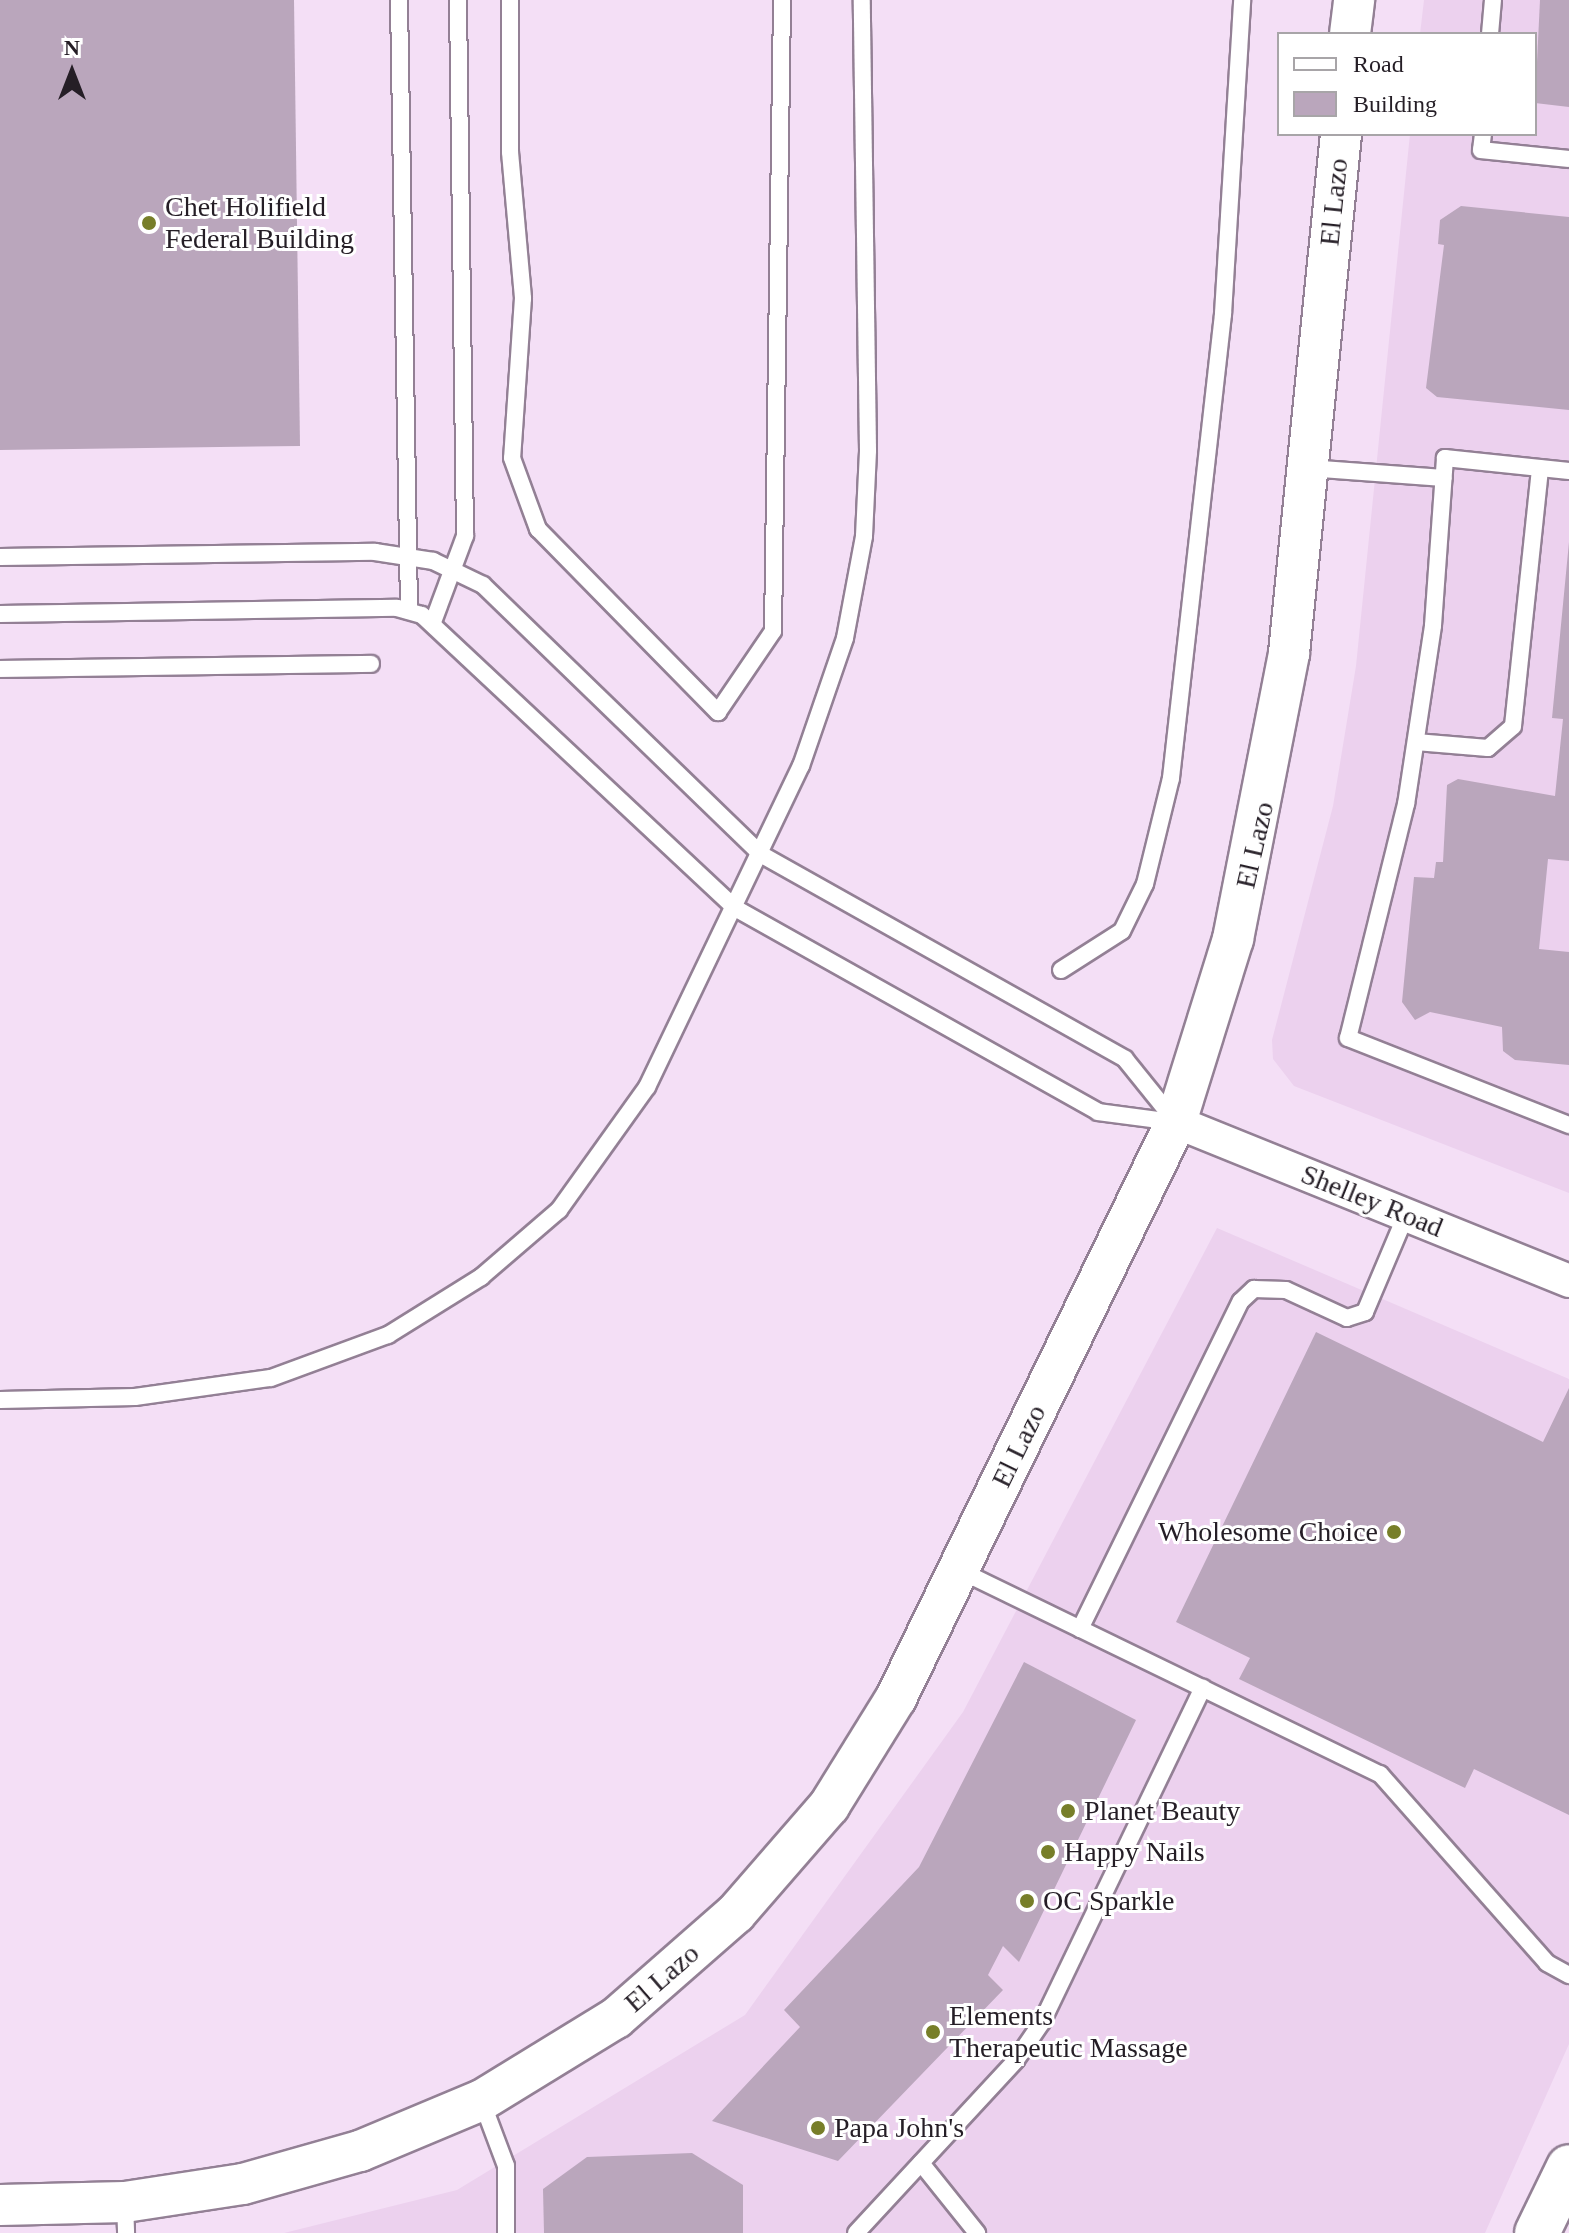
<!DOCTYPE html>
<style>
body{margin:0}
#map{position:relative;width:1569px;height:2233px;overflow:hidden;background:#f4dff6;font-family:"Times New Roman",serif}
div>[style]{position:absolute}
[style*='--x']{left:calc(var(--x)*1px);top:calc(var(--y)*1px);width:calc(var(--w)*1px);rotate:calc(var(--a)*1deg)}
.built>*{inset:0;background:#ecd1ee}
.building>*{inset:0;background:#baa6bc}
.roads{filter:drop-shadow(2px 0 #938095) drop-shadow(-2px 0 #938095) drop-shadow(0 2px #938095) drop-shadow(0 -2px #938095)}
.service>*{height:16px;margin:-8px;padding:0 8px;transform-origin:8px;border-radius:8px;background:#fff}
.minor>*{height:32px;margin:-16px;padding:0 16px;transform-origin:16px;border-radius:16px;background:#fff}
.tertiary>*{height:40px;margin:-20px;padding:0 20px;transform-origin:20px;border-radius:20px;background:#fff}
.primary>*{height:44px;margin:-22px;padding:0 22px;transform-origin:22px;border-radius:22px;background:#fff}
.dots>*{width:22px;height:22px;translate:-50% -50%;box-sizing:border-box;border:4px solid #fff;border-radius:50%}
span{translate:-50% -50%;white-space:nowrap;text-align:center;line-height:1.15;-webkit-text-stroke:6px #fff;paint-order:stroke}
.street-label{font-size:28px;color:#251e26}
.poi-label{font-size:28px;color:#251e26}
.left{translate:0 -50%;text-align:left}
.right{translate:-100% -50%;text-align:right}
.legend{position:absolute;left:1277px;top:32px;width:260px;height:104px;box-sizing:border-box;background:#fff;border:2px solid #a8a5a8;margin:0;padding:10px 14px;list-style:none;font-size:24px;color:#251e26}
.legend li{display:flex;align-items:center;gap:16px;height:40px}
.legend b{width:40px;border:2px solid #a8a5a8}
.north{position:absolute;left:32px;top:32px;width:80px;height:80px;-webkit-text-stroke:6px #fff;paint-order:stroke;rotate:0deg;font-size:22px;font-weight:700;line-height:32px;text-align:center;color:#251e26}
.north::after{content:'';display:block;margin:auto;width:28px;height:36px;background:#251e26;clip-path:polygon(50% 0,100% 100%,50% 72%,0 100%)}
</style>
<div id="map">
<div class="built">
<div style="clip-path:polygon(1424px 0,1569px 0,1569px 1193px,1294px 1086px,1273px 1059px,1272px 1040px,1333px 806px,1356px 666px,1410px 134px,1535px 134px,1535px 34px,1420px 34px)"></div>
<div style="clip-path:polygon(1217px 1228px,1569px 1379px,1569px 2044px,1485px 2233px,284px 2233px,457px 2190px,745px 2015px,963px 1712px)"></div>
</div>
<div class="building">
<div style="clip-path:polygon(0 0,294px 0,300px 446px,0 450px)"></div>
<div style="clip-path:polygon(1540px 0,1569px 0,1569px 107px,1535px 103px)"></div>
<div style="clip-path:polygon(1461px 206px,1569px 217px,1569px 410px,1437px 397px,1426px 388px,1444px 245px,1438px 244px,1440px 220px)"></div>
<div style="clip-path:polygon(1569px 542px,1569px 861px,1548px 859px,1539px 949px,1569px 952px,1569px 1065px,1515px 1060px,1503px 1051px,1502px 1027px,1430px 1012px,1415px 1020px,1402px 1002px,1414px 877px,1434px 878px,1436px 862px,1443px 862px,1447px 785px,1458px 779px,1555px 796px,1563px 719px,1552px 718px)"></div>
<div style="clip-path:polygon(1316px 1332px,1543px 1442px,1569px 1388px,1569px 1815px,1474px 1769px,1465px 1788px,1239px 1679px,1250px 1658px,1176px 1622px)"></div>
<div style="clip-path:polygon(1024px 1662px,1136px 1720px,1019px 1962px,1003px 1946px,988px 1975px,1003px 1990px,838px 2161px,712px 2121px,800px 2027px,784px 2010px,919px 1867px)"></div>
<div style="clip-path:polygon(692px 2153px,743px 2185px,743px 2233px,544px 2233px,543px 2189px,587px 2157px)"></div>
</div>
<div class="roads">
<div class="service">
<div style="--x:399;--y:0;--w:611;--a:89.06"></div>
<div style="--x:510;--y:0;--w:152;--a:90"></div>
<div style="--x:510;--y:152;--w:147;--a:84.9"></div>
<div style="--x:523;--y:298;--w:160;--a:93.9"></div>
<div style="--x:512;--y:458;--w:76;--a:69.9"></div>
<div style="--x:538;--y:529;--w:257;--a:45.5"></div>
<div style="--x:718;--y:712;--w:98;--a:-55.8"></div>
<div style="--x:773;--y:631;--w:631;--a:-89.18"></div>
<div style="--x:1490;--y:34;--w:34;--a:-85"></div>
<div style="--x:1483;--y:134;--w:16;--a:97"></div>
<div style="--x:1481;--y:150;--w:88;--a:5.8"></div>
<div style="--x:1308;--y:468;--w:136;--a:4.2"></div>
<div style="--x:1569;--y:471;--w:125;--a:-174"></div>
<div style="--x:1445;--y:458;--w:168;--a:94.1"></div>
<div style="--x:1433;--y:626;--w:180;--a:98.6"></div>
<div style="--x:1406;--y:804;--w:241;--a:103.9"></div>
<div style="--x:1348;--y:1038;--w:238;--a:21.5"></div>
<div style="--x:0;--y:557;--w:375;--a:-0.8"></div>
<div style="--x:375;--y:552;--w:59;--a:8.8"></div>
<div style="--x:433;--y:561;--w:55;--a:25.6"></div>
<div style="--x:483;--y:585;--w:388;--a:44.1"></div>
<div style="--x:762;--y:855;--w:416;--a:29.3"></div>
<div style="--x:1125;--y:1059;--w:80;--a:51.1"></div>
<div style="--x:0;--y:614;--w:397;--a:-0.9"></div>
<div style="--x:397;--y:608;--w:26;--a:16"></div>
<div style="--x:422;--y:615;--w:429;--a:43.1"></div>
<div style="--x:735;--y:908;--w:416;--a:29.3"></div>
<div style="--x:1098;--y:1112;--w:77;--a:7.5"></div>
<div style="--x:433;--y:622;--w:92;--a:-69.6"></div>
<div style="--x:465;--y:536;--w:536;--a:-90.75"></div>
<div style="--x:0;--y:669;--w:371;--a:-0.8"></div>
<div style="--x:1416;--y:742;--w:72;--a:4.8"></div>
<div style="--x:1488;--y:748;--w:33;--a:-41"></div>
<div style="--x:1513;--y:726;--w:259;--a:-84"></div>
<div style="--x:1061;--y:970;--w:72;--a:-32.6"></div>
<div style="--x:1122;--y:931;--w:52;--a:-63.9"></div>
<div style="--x:1145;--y:884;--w:109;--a:-76.2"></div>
<div style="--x:1171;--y:778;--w:467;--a:-83.6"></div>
<div style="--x:1223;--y:314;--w:315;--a:-86.5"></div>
<div style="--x:0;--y:1400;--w:135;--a:-1.3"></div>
<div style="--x:135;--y:1397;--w:137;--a:-8"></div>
<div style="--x:271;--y:1378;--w:125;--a:-20.2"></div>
<div style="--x:388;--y:1335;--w:110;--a:-31.9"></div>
<div style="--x:481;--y:1277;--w:103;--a:-40.7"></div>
<div style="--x:559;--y:1210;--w:151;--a:-54.4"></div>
<div style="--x:647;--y:1087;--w:356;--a:-64.4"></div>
<div style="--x:801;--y:766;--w:135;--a:-71"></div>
<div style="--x:845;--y:638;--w:104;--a:-79.4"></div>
<div style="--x:864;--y:536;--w:86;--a:-87.3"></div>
<div style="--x:868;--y:450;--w:450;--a:-90.8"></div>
<div style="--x:959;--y:1570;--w:468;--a:25.9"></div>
<div style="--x:1380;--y:1774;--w:252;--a:48.5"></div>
<div style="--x:1547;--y:1963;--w:25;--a:29"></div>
<div style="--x:1080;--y:1629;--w:365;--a:-63.9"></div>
<div style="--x:1241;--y:1301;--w:18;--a:-43"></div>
<div style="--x:1254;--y:1289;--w:32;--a:2"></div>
<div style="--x:1286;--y:1290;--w:67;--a:24.7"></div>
<div style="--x:1347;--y:1318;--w:19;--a:-18"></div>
<div style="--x:1365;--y:1312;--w:105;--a:-67.1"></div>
<div style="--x:482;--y:2102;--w:68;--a:69.4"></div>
<div style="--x:506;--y:2166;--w:67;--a:90"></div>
<div style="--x:921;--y:2163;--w:90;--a:51.3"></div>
<div style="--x:125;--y:2202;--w:31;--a:88"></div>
<div style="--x:856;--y:2233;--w:236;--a:-47.2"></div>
<div style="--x:1016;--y:2060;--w:46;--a:-55.6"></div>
<div style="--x:1042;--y:2022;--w:371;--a:-64.3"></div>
</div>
<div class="minor">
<div style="--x:1176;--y:1122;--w:424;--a:22"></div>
</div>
<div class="tertiary">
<div style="--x:1350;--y:34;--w:34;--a:-83"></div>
<div style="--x:0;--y:2205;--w:125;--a:-1.4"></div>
<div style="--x:125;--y:2202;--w:119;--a:-8.7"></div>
<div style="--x:243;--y:2184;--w:122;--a:-15.8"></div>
<div style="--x:360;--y:2151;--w:132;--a:-22.7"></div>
<div style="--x:482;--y:2100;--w:157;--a:-31.5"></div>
<div style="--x:616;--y:2018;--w:159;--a:-41.2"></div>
<div style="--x:736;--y:1913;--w:142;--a:-49"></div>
<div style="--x:829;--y:1806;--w:127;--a:-58.2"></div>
<div style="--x:896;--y:1698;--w:640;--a:-64.08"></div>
<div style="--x:1176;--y:1122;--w:192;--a:-72.7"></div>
<div style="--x:1233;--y:939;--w:291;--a:-78.9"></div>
<div style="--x:1289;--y:653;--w:522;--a:-84.28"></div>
</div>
<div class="primary">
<div style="--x:1537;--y:2233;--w:73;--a:-64.1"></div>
</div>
</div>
<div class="dots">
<div style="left:149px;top:223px;background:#777e29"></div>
<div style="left:1394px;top:1532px;background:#777e29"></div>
<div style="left:1068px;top:1811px;background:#777e29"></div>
<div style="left:1048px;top:1852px;background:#777e29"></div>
<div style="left:1027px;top:1901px;background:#777e29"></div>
<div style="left:933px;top:2032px;background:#777e29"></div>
<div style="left:818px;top:2128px;background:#777e29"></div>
</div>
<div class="street-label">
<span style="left:1334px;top:202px;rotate:-84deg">El Lazo</span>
<span style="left:1255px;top:845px;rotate:-77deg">El Lazo</span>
<span style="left:1372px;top:1201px;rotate:22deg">Shelley Road</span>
<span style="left:1019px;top:1446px;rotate:-64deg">El Lazo</span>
<span style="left:662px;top:1978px;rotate:-41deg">El Lazo</span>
</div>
<div class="poi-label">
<span class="left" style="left:165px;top:223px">Chet Holifield<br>Federal Building</span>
<span class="right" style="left:1378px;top:1532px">Wholesome Choice</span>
<span class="left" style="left:1084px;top:1811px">Planet Beauty</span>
<span class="left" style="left:1064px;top:1852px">Happy Nails</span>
<span class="left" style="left:1043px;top:1901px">OC Sparkle</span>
<span class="left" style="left:949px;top:2032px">Elements<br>Therapeutic Massage</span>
<span class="left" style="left:834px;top:2128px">Papa John's</span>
</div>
<ul class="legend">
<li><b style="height:10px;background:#fff"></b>Road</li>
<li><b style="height:22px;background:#baa6bc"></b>Building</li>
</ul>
<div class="north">N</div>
</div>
